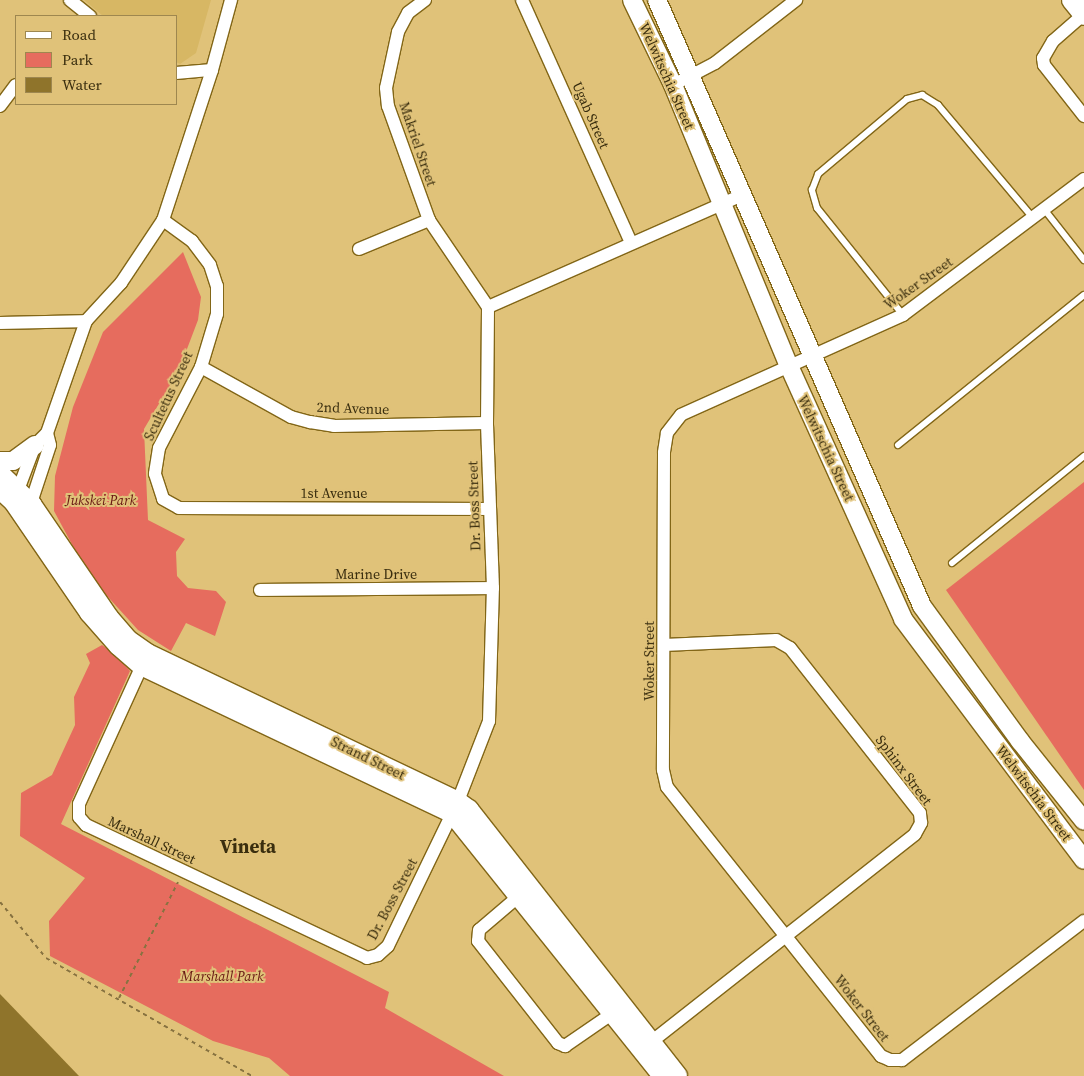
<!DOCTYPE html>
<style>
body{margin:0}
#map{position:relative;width:1084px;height:1076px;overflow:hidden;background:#e0c279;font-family:"Source Serif 4",serif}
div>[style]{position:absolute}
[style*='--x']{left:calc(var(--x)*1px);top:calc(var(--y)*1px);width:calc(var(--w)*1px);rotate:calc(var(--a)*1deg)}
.built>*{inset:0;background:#d7b764}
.green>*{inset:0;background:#e66c5e}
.water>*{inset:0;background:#8f742b}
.path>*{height:2px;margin-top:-1px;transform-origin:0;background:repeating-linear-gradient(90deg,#877240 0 4px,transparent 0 8px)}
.roads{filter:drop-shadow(1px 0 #826617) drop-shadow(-1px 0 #826617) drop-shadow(0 1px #826617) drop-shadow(0 -1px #826617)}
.lane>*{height:6px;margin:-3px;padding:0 3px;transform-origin:3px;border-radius:3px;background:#fff}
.street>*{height:12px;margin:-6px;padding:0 6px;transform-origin:6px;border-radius:6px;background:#fff}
.secondary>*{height:18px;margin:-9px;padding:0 9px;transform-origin:9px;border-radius:9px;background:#fff}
.primary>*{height:20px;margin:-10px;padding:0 10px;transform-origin:10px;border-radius:10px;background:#fff}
span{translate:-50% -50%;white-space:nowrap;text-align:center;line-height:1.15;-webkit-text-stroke:4px #e0c279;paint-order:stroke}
.street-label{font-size:14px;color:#3a2e0f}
.park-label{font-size:14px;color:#681813;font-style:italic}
.district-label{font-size:19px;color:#3a2e0f;font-weight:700}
.legend{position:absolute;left:15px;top:15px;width:162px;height:90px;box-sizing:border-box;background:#e0c279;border:1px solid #9e874f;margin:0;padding:6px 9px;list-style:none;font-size:15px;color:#3a2e0f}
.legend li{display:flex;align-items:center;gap:10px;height:25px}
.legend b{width:25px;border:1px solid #9e874f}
</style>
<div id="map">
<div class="built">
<div style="clip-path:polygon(84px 0,211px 0,196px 53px,180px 64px,176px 62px,176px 16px,103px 16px)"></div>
</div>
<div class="green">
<div style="clip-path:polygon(183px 252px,201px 297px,198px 320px,179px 370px,144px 429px,148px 520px,185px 539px,176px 552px,177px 576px,188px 588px,216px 591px,226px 602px,215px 636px,186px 623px,171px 651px,138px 630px,89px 576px,54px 511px,55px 476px,73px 407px,103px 332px)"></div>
<div style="clip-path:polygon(1084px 482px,1084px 790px,946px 590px)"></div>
<div style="clip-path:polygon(102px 645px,115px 654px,130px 671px,61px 824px,389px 992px,385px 1008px,504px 1076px,290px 1076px,269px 1058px,213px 1041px,50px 956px,49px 921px,85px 878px,20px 836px,21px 793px,52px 775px,75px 725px,74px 697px,90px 663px,86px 654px)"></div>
</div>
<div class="water">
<div style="clip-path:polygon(0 994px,79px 1076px,0 1076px)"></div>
</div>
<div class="path">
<div style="--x:0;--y:902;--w:72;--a:50.6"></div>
<div style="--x:46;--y:958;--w:237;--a:29.8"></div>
<div style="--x:119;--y:998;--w:130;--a:-63"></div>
</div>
<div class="roads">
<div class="lane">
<div style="--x:1044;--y:209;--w:65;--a:51.9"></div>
<div style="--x:903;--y:315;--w:137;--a:-128.8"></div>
<div style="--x:817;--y:208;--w:19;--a:-106"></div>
<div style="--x:812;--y:190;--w:17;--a:-69"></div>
<div style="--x:818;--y:174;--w:116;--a:-40.1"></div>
<div style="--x:907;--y:99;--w:16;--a:-15"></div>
<div style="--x:922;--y:95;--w:19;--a:32"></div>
<div style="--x:938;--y:105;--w:148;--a:49.9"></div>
<div style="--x:898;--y:445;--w:239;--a:-38.9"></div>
<div style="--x:952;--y:563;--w:170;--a:-39"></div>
</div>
<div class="street">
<div style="--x:70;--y:0;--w:26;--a:39"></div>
<div style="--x:425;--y:0;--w:21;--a:143"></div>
<div style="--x:408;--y:13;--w:21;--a:118"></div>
<div style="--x:398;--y:32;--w:57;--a:102.1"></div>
<div style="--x:386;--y:88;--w:18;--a:84"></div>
<div style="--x:388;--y:106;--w:121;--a:70.2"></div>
<div style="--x:429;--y:220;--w:105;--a:55.9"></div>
<div style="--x:522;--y:0;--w:265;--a:65.8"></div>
<div style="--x:1084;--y:14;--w:41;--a:138.9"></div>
<div style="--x:1053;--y:41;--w:20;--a:120"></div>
<div style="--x:1043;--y:58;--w:7;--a:82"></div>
<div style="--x:1044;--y:65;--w:65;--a:51.9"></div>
<div style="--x:176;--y:73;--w:36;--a:-5"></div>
<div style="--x:673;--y:85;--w:47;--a:-27.6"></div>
<div style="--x:715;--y:63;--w:103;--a:-37.9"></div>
<div style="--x:0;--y:106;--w:26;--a:-53"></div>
<div style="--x:1084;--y:179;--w:226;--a:143.1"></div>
<div style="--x:903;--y:315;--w:243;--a:155.8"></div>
<div style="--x:681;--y:415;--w:23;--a:128"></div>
<div style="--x:667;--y:433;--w:20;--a:99"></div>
<div style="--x:664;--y:453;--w:317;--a:90.2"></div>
<div style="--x:663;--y:770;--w:17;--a:77"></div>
<div style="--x:667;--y:787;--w:344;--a:51.5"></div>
<div style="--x:881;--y:1056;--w:10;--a:24"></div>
<div style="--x:890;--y:1060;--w:12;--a:0"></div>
<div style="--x:902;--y:1060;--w:229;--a:-37.4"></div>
<div style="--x:163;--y:220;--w:36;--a:36"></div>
<div style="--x:192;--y:241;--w:30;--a:53"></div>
<div style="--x:210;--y:265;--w:22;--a:72"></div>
<div style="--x:217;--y:286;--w:28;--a:90"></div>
<div style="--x:217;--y:314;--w:55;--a:106.8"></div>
<div style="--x:201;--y:367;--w:91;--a:117.4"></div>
<div style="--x:159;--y:448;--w:26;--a:99"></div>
<div style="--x:155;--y:474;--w:26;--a:72"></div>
<div style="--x:163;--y:499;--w:18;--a:29"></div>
<div style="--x:179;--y:508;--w:310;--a:0.2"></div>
<div style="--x:359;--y:249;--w:76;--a:-22.5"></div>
<div style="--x:488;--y:307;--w:278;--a:-23.8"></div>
<div style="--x:0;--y:323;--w:86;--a:-1.3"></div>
<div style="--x:201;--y:367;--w:103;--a:29.1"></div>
<div style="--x:291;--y:417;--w:20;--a:15"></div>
<div style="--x:310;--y:422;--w:24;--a:9"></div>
<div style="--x:334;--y:426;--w:153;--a:-1.1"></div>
<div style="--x:15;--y:498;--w:57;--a:-69.3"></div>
<div style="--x:35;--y:445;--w:17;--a:-45"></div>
<div style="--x:47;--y:433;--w:119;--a:-70.8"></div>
<div style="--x:86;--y:321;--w:52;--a:-47.4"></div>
<div style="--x:121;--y:283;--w:76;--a:-56.3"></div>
<div style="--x:163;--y:220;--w:158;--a:-71.9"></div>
<div style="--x:212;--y:70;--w:73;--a:-74.8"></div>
<div style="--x:29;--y:509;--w:67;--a:-71.8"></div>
<div style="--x:50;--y:445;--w:12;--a:-104"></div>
<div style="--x:260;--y:590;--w:233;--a:-0.5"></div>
<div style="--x:145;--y:659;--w:159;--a:114.5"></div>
<div style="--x:79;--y:804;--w:13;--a:90"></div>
<div style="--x:79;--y:817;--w:11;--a:49"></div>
<div style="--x:86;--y:825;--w:311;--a:25.3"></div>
<div style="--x:367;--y:958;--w:11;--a:-15"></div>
<div style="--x:378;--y:955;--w:13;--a:-42"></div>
<div style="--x:388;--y:946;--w:161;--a:-64.2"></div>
<div style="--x:458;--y:801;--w:86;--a:-68.8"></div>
<div style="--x:489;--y:721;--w:133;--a:-88.3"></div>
<div style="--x:493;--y:588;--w:165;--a:-92.1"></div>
<div style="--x:487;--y:423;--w:116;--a:-89.5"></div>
<div style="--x:519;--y:896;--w:52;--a:139.6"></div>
<div style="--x:479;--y:930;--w:11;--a:95"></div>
<div style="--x:478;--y:941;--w:130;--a:51.9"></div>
<div style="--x:558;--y:1043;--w:8;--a:23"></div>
<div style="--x:565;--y:1046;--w:58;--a:-34.5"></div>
<div style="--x:646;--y:1046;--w:342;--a:-38.2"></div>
<div style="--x:915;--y:834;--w:13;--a:-61"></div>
<div style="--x:921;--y:823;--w:10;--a:-96"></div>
<div style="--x:920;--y:813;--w:210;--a:-128.2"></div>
<div style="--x:790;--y:648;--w:16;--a:-150"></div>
<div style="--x:776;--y:640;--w:112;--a:177.4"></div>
</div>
<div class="secondary">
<div style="--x:632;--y:0;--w:94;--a:64.2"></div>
<div style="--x:673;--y:85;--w:304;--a:67.6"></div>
<div style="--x:789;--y:366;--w:277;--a:65.7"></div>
<div style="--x:903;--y:619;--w:301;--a:53.1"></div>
<div style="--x:657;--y:0;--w:661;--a:66.38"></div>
<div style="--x:922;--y:606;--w:167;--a:54"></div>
<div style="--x:1020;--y:741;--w:102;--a:51.3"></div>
<div style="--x:0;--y:461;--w:13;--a:0"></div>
<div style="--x:13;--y:461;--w:27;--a:-36"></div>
<div style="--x:0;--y:473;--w:45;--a:44.1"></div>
<div style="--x:32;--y:504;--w:137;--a:55.7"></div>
<div style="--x:109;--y:617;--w:29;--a:49"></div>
<div style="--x:128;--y:639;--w:24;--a:35"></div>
<div style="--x:148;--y:653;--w:344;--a:25.5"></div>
<div style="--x:458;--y:801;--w:14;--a:36"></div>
<div style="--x:469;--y:809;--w:339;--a:51.9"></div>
<div style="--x:0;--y:490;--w:18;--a:43"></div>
<div style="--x:13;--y:502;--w:135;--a:55.6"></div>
<div style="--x:89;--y:613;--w:44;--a:48.7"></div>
<div style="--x:118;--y:646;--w:30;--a:41"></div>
<div style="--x:141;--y:666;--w:344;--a:25.4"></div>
<div style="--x:452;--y:814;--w:336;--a:51.3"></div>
</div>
<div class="primary">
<div style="--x:1072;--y:0;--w:19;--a:51"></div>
</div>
</div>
<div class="street-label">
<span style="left:667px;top:76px;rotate:66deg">Welwitschia Street</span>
<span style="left:591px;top:115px;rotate:66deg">Ugab Street</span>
<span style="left:418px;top:144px;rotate:71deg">Makriel Street</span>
<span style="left:918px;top:283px;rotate:-35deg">Woker Street</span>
<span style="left:168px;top:396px;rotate:-65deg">Scultetus Street</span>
<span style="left:353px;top:408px;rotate:2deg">2nd Avenue</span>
<span style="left:826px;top:448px;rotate:65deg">Welwitschia Street</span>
<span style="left:334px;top:493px">1st Avenue</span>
<span style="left:474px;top:506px;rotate:-92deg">Dr. Boss Street</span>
<span style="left:376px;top:574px">Marine Drive</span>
<span style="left:649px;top:661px;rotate:-90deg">Woker Street</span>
<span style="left:368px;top:758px;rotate:26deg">Strand Street</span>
<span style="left:904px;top:770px;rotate:53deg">Sphinx Street</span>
<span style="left:1034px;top:793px;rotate:53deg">Welwitschia Street</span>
<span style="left:152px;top:840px;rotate:25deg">Marshall Street</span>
<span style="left:392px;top:899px;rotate:-62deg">Dr. Boss Street</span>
<span style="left:862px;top:1008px;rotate:52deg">Woker Street</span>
</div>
<div class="park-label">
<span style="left:101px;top:500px">Jukskei Park</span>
<span style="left:222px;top:976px">Marshall Park</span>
</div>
<div class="district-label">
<span style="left:248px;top:847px">Vineta</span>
</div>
<ul class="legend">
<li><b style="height:6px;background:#fff"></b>Road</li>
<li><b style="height:14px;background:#e66c5e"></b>Park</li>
<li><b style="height:14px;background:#8f742b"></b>Water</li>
</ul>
</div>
